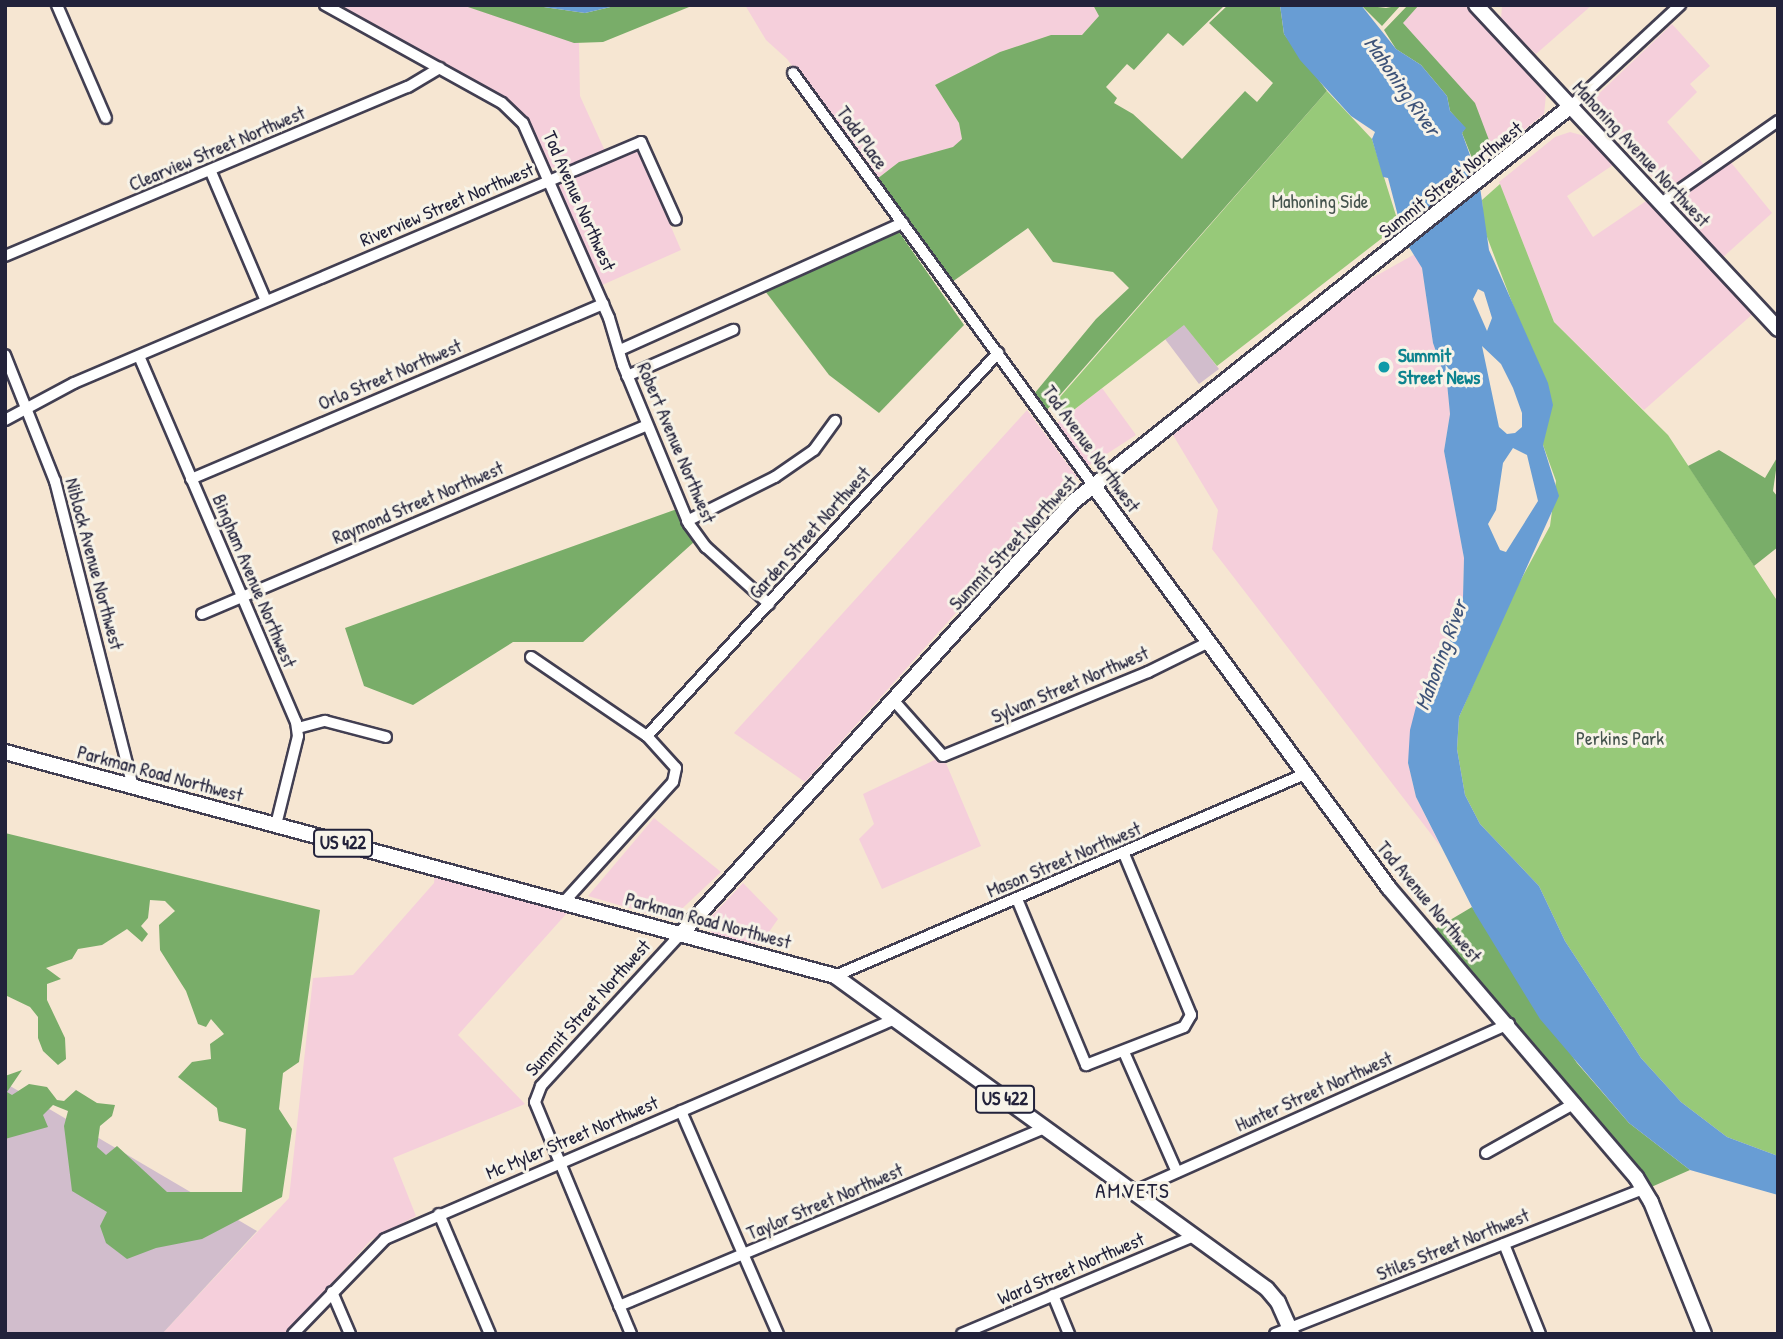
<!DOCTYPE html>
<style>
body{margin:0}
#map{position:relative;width:1783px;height:1339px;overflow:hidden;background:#f6e6d2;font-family:"Patrick Hand",sans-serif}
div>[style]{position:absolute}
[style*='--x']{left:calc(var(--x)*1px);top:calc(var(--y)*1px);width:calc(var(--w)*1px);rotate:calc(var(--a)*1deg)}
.built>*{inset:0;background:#f5cfdb}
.industrial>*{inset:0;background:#d1bdcc}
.green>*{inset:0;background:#97c979}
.forest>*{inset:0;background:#79ad69}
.water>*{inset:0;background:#689dd4}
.roads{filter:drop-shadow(2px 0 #423f52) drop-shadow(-2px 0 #423f52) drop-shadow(0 2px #423f52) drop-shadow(0 -2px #423f52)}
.minor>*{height:10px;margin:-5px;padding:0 5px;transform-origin:5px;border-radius:5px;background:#fff}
.major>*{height:14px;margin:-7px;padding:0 7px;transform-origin:7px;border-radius:7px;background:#fff}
.dots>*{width:19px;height:19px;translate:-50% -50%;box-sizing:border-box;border:4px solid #f7f3e8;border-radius:50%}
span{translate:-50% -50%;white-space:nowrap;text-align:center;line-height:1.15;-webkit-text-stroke:6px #f7f3e8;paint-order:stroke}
.shield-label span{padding:2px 5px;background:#f7f3e8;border:2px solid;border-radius:5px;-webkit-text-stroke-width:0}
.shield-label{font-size:18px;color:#22223b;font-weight:700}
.street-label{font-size:19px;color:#22223b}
.park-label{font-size:19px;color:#45544e}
.culture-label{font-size:19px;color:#0d838f;font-weight:700}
.left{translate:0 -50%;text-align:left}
.water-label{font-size:21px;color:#3e5378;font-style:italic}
.neighbourhood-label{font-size:21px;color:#22223b;letter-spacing:2px}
.frame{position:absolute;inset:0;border:7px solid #22223b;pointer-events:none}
</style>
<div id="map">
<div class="built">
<div style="clip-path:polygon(334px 5px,462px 5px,579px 43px,580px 96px,605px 151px,564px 169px,548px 167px,514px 105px)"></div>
<div style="clip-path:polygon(745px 5px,1093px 5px,1099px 16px,1082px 35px,1051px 35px,1000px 52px,935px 85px,959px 123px,962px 139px,954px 147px,899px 162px,877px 179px,787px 59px,766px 40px)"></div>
<div style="clip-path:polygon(1419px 5px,1466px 5px,1546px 95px,1544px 114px,1495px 153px,1402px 23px)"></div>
<div style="clip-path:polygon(1502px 5px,1592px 5px,1536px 54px,1501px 20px)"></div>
<div style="clip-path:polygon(1672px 24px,1710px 66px,1690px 84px,1697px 92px,1667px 122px,1705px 166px,1665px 190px,1591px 113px,1588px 104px)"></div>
<div style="clip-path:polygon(1570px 132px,1592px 138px,1616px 163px,1567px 196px,1593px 237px,1649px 199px,1755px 312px,1644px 410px,1554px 322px,1499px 182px,1555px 137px)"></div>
<div style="clip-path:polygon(637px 148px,681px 250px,600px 286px,558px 190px,561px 181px)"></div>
<div style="clip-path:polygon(1729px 160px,1772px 213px,1721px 259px,1676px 211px,1675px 202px)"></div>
<div style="clip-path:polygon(1415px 254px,1422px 268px,1433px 343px,1447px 383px,1450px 414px,1444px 451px,1464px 558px,1463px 597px,1449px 642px,1419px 695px,1408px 763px,1416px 797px,1441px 847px,1212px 549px,1218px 510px,1173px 435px,1365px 282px)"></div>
<div style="clip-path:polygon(1102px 388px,1136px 435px,1088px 466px,1056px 424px)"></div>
<div style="clip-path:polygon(1027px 410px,1077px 477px,805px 782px,734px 733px)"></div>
<div style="clip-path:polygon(943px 756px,981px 846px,882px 889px,859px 839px,874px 824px,863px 794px)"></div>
<div style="clip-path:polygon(654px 818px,721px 872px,670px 920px,588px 896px)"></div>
<div style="clip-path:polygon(435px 874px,567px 913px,458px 1035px,525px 1104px,393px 1158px,416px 1216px,371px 1240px,285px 1334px,162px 1334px,289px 1198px,313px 978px,353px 975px,434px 883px)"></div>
<div style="clip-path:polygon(743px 883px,778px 919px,760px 945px,714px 935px,709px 930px,710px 918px)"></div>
</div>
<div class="industrial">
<div style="clip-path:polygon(1184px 324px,1219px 369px,1199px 384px,1165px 339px)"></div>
<div style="clip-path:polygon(5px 1083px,257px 1231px,162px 1334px,5px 1334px)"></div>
</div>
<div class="green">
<div style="clip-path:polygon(1327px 91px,1372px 139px,1399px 225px,1217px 366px,1184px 325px,1062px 419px,1053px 405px)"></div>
<div style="clip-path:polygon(1500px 184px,1554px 322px,1668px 435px,1778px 602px,1778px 1156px,1727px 1137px,1681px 1102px,1641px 1058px,1565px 941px,1539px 886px,1480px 824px,1465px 795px,1457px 749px,1459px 717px,1511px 598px,1550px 526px,1556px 481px,1543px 445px,1516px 313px,1484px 229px,1482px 200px)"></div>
</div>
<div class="forest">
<div style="clip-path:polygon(462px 5px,530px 5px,585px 13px,619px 5px,694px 5px,603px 42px,574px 43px)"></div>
<div style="clip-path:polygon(1093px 5px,1225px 5px,1183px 46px,1168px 33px,1134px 70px,1127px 64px,1106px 87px,1117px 98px,1114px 103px,1133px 114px,1182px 159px,1245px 91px,1257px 102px,1273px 83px,1209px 23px,1228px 5px,1280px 5px,1284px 34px,1327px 91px,1046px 411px,1034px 394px,1096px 319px,1129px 288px,1113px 272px,1053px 262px,1028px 228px,952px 282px,877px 179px,899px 162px,953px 147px,962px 139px,959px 123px,935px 85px,1000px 52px,1051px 35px,1082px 35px,1099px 16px)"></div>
<div style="clip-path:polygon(1361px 5px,1386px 8px,1401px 5px,1382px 26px)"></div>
<div style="clip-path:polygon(1408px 5px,1419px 5px,1403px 23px,1475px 103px,1492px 148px,1474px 163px,1462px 133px,1465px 128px,1450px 111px,1447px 96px,1421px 65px,1396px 49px,1384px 30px)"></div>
<div style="clip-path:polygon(899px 232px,964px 325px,879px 413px,829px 375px,762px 287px)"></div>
<div style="clip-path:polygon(1719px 450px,1765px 478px,1778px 456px,1773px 491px,1778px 497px,1778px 547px,1754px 566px,1688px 466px)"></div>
<div style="clip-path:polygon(677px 509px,694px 542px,583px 642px,513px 642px,413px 705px,364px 686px,345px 628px)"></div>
<div style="clip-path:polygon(5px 833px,320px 910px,299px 1062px,283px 1073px,279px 1109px,292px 1129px,282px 1197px,202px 1239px,156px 1248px,127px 1259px,106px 1243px,100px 1226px,107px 1212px,72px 1191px,64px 1126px,68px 1111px,53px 1105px,43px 1115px,48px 1127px,5px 1139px,5px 1076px,22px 1070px,7px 1092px,12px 1095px,29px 1084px,47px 1087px,57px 1100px,64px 1101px,76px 1090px,97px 1103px,115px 1105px,112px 1116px,100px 1126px,97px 1147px,106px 1155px,117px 1146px,167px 1192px,242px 1192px,246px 1129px,219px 1121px,217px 1108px,178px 1077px,192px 1062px,211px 1059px,210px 1044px,224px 1034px,211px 1019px,206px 1027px,198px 1024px,186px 991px,160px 950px,159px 925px,175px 911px,165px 901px,150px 900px,148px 918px,141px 926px,148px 934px,142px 942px,127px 929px,102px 945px,78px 949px,72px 959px,46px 968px,61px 979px,47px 984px,47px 1000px,65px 1038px,66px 1059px,58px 1065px,43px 1051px,38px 1038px,38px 1017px,30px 1007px,5px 995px)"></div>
<div style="clip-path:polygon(1472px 907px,1577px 1063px,1629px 1123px,1690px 1170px,1649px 1188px,1435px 929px)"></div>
</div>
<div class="water">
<div style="clip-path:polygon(530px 5px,619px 5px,585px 13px)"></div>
<div style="clip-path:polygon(evenodd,1280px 5px,1361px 5px,1396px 49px,1421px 65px,1447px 96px,1450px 111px,1466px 128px,1462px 133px,1479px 180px,1489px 250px,1548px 383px,1553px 405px,1543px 445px,1559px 496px,1459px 717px,1457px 749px,1465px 795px,1480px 824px,1539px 886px,1565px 941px,1641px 1058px,1681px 1102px,1727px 1137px,1778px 1156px,1778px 1195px,1690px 1170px,1629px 1123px,1540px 1019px,1475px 913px,1416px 797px,1408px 763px,1410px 730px,1419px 695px,1449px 642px,1463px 597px,1464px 558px,1444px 451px,1450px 414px,1447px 383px,1433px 343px,1422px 268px,1404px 239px,1388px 178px,1383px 177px,1372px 139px,1375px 132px,1351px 116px,1300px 60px,1284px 34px,1280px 5px,1478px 289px,1484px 292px,1492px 318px,1487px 331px,1473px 299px,1478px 289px,1280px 5px,1482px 346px,1501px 364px,1513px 388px,1522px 413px,1522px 427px,1515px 433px,1507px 434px,1499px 427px,1482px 346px,1280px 5px,1513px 448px,1527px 455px,1538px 501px,1506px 552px,1500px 550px,1488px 524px,1496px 510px,1503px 463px,1513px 448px)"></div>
</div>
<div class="roads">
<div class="minor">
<div style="--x:57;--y:5;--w:123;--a:66.6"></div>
<div style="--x:325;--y:5;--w:202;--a:29"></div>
<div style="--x:502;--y:103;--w:29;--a:44"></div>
<div style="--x:523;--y:123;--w:213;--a:66.2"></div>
<div style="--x:609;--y:318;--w:49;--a:73.4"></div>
<div style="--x:623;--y:365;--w:172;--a:67.5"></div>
<div style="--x:689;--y:524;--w:29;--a:54"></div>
<div style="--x:706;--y:547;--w:85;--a:42.1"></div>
<div style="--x:793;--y:73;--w:510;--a:53.94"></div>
<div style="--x:1571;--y:106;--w:149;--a:-42.8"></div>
<div style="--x:211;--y:172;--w:140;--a:66.9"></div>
<div style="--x:1661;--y:203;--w:143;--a:-35"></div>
<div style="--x:5;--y:256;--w:437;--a:-22.8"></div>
<div style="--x:408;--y:87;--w:37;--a:-31"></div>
<div style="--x:620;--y:350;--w:310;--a:-24.2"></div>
<div style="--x:5;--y:355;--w:136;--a:68.4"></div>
<div style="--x:55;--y:481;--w:316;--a:75.7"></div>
<div style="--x:139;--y:356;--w:398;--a:66.8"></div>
<div style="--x:296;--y:722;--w:14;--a:82"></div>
<div style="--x:298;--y:736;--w:92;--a:103.9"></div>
<div style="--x:627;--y:376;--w:116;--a:-23.5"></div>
<div style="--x:5;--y:420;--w:78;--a:-28.2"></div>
<div style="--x:74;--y:383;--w:616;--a:-23.03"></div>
<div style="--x:641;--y:142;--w:85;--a:65.8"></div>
<div style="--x:191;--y:479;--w:448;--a:-23"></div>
<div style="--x:687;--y:521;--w:98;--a:-26.6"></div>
<div style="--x:775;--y:477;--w:47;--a:-34.7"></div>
<div style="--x:814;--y:450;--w:36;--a:-54"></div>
<div style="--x:202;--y:614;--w:483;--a:-23"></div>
<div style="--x:531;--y:657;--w:140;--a:34.3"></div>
<div style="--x:647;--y:736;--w:43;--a:47.8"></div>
<div style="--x:676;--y:768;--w:14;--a:102"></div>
<div style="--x:673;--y:782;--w:164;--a:132.3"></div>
<div style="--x:895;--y:702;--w:72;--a:48.4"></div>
<div style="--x:943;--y:756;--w:222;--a:-22.3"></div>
<div style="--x:1148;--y:672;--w:68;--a:-26.2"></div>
<div style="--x:298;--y:728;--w:28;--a:-15"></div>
<div style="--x:325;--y:721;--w:63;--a:14.7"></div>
<div style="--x:647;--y:736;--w:520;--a:-47.5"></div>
<div style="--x:1017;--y:899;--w:180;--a:67.4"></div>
<div style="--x:1086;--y:1065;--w:105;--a:-21.2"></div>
<div style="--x:1184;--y:1027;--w:14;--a:-60"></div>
<div style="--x:1191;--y:1015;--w:174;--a:-112.6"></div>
<div style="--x:835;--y:976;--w:512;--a:-23.26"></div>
<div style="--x:1124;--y:1052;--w:131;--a:66.2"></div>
<div style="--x:681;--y:1111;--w:243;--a:66.5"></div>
<div style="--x:1486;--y:1153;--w:102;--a:-29.3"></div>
<div style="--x:1133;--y:1192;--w:412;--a:-24.1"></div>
<div style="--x:439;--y:1214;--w:130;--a:67"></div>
<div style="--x:1504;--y:1244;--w:97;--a:68.2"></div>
<div style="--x:332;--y:1292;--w:46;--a:66.8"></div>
<div style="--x:1053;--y:1295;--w:42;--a:67.7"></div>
<div style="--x:619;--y:1306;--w:461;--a:-22.7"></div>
<div style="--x:293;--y:1334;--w:132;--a:-45.9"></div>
<div style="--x:385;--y:1239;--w:555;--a:-23.33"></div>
<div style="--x:631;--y:1334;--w:251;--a:-112.5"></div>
<div style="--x:535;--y:1102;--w:17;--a:-69"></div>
<div style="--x:541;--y:1086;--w:207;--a:-47.4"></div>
<div style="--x:962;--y:1334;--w:252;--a:-22.9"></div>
<div style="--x:1275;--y:1334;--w:396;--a:-21.5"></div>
</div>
<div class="major">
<div style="--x:1476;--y:5;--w:443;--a:47"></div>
<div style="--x:1093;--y:485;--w:500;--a:53.7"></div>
<div style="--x:1389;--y:888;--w:380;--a:49.5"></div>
<div style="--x:1636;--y:1177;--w:29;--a:59"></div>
<div style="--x:1651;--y:1202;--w:142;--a:68.1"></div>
<div style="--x:5;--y:752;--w:860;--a:15.1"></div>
<div style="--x:835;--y:976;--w:533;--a:35.92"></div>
<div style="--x:1267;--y:1289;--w:17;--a:50"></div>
<div style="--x:1278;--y:1302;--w:35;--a:66"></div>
<div style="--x:681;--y:934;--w:583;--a:-47.78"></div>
<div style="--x:1073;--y:502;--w:636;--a:-38.49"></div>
</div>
</div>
<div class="dots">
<div style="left:1384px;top:367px;background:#0f9aa8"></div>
</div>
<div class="shield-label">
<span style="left:343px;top:843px">US 422</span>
<span style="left:1005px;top:1099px">US 422</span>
</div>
<div class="street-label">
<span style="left:862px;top:138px;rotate:54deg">Todd Place</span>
<span style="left:217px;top:149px;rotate:-23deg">Clearview Street Northwest</span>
<span style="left:1641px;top:154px;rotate:47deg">Mahoning Avenue Northwest</span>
<span style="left:1451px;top:180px;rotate:-38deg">Summit Street Northwest</span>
<span style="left:579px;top:201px;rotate:66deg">Tod Avenue Northwest</span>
<span style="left:447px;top:205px;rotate:-23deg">Riverview Street Northwest</span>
<span style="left:390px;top:375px;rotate:-23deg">Orlo Street Northwest</span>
<span style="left:676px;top:443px;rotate:67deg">Robert Avenue Northwest</span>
<span style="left:1091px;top:449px;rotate:54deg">Tod Avenue Northwest</span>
<span style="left:418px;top:503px;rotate:-23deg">Raymond Street Northwest</span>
<span style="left:810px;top:533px;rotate:-48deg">Garden Street Northwest</span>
<span style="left:1013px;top:543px;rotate:-47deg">Summit Street Northwest</span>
<span style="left:94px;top:564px;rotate:75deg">Niblock Avenue Northwest</span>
<span style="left:254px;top:581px;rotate:67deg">Bingham Avenue Northwest</span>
<span style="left:1070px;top:685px;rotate:-23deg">Sylvan Street Northwest</span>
<span style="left:160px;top:774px;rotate:15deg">Parkman Road Northwest</span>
<span style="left:1064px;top:860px;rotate:-23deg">Mason Street Northwest</span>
<span style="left:1429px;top:902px;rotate:50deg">Tod Avenue Northwest</span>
<span style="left:708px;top:921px;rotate:15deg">Parkman Road Northwest</span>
<span style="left:588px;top:1008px;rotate:-48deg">Summit Street Northwest</span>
<span style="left:1314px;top:1092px;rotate:-24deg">Hunter Street Northwest</span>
<span style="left:572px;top:1138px;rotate:-23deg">Mc Myler Street Northwest</span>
<span style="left:825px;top:1202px;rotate:-23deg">Taylor Street Northwest</span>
<span style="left:1453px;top:1245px;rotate:-22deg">Stiles Street Northwest</span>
<span style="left:1071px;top:1269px;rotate:-23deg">Ward Street Northwest</span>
</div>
<div class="park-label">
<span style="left:1320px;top:202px">Mahoning Side</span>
<span style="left:1620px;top:739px">Perkins Park</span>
</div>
<div class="culture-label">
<span class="left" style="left:1398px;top:367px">Summit<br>Street News</span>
</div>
<div class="water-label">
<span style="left:1402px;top:86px;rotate:55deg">Mahoning River</span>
<span style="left:1441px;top:655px;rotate:-70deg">Mahoning River</span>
</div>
<div class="neighbourhood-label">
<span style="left:1133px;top:1191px">AMVETS</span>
</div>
<div class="frame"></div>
</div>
